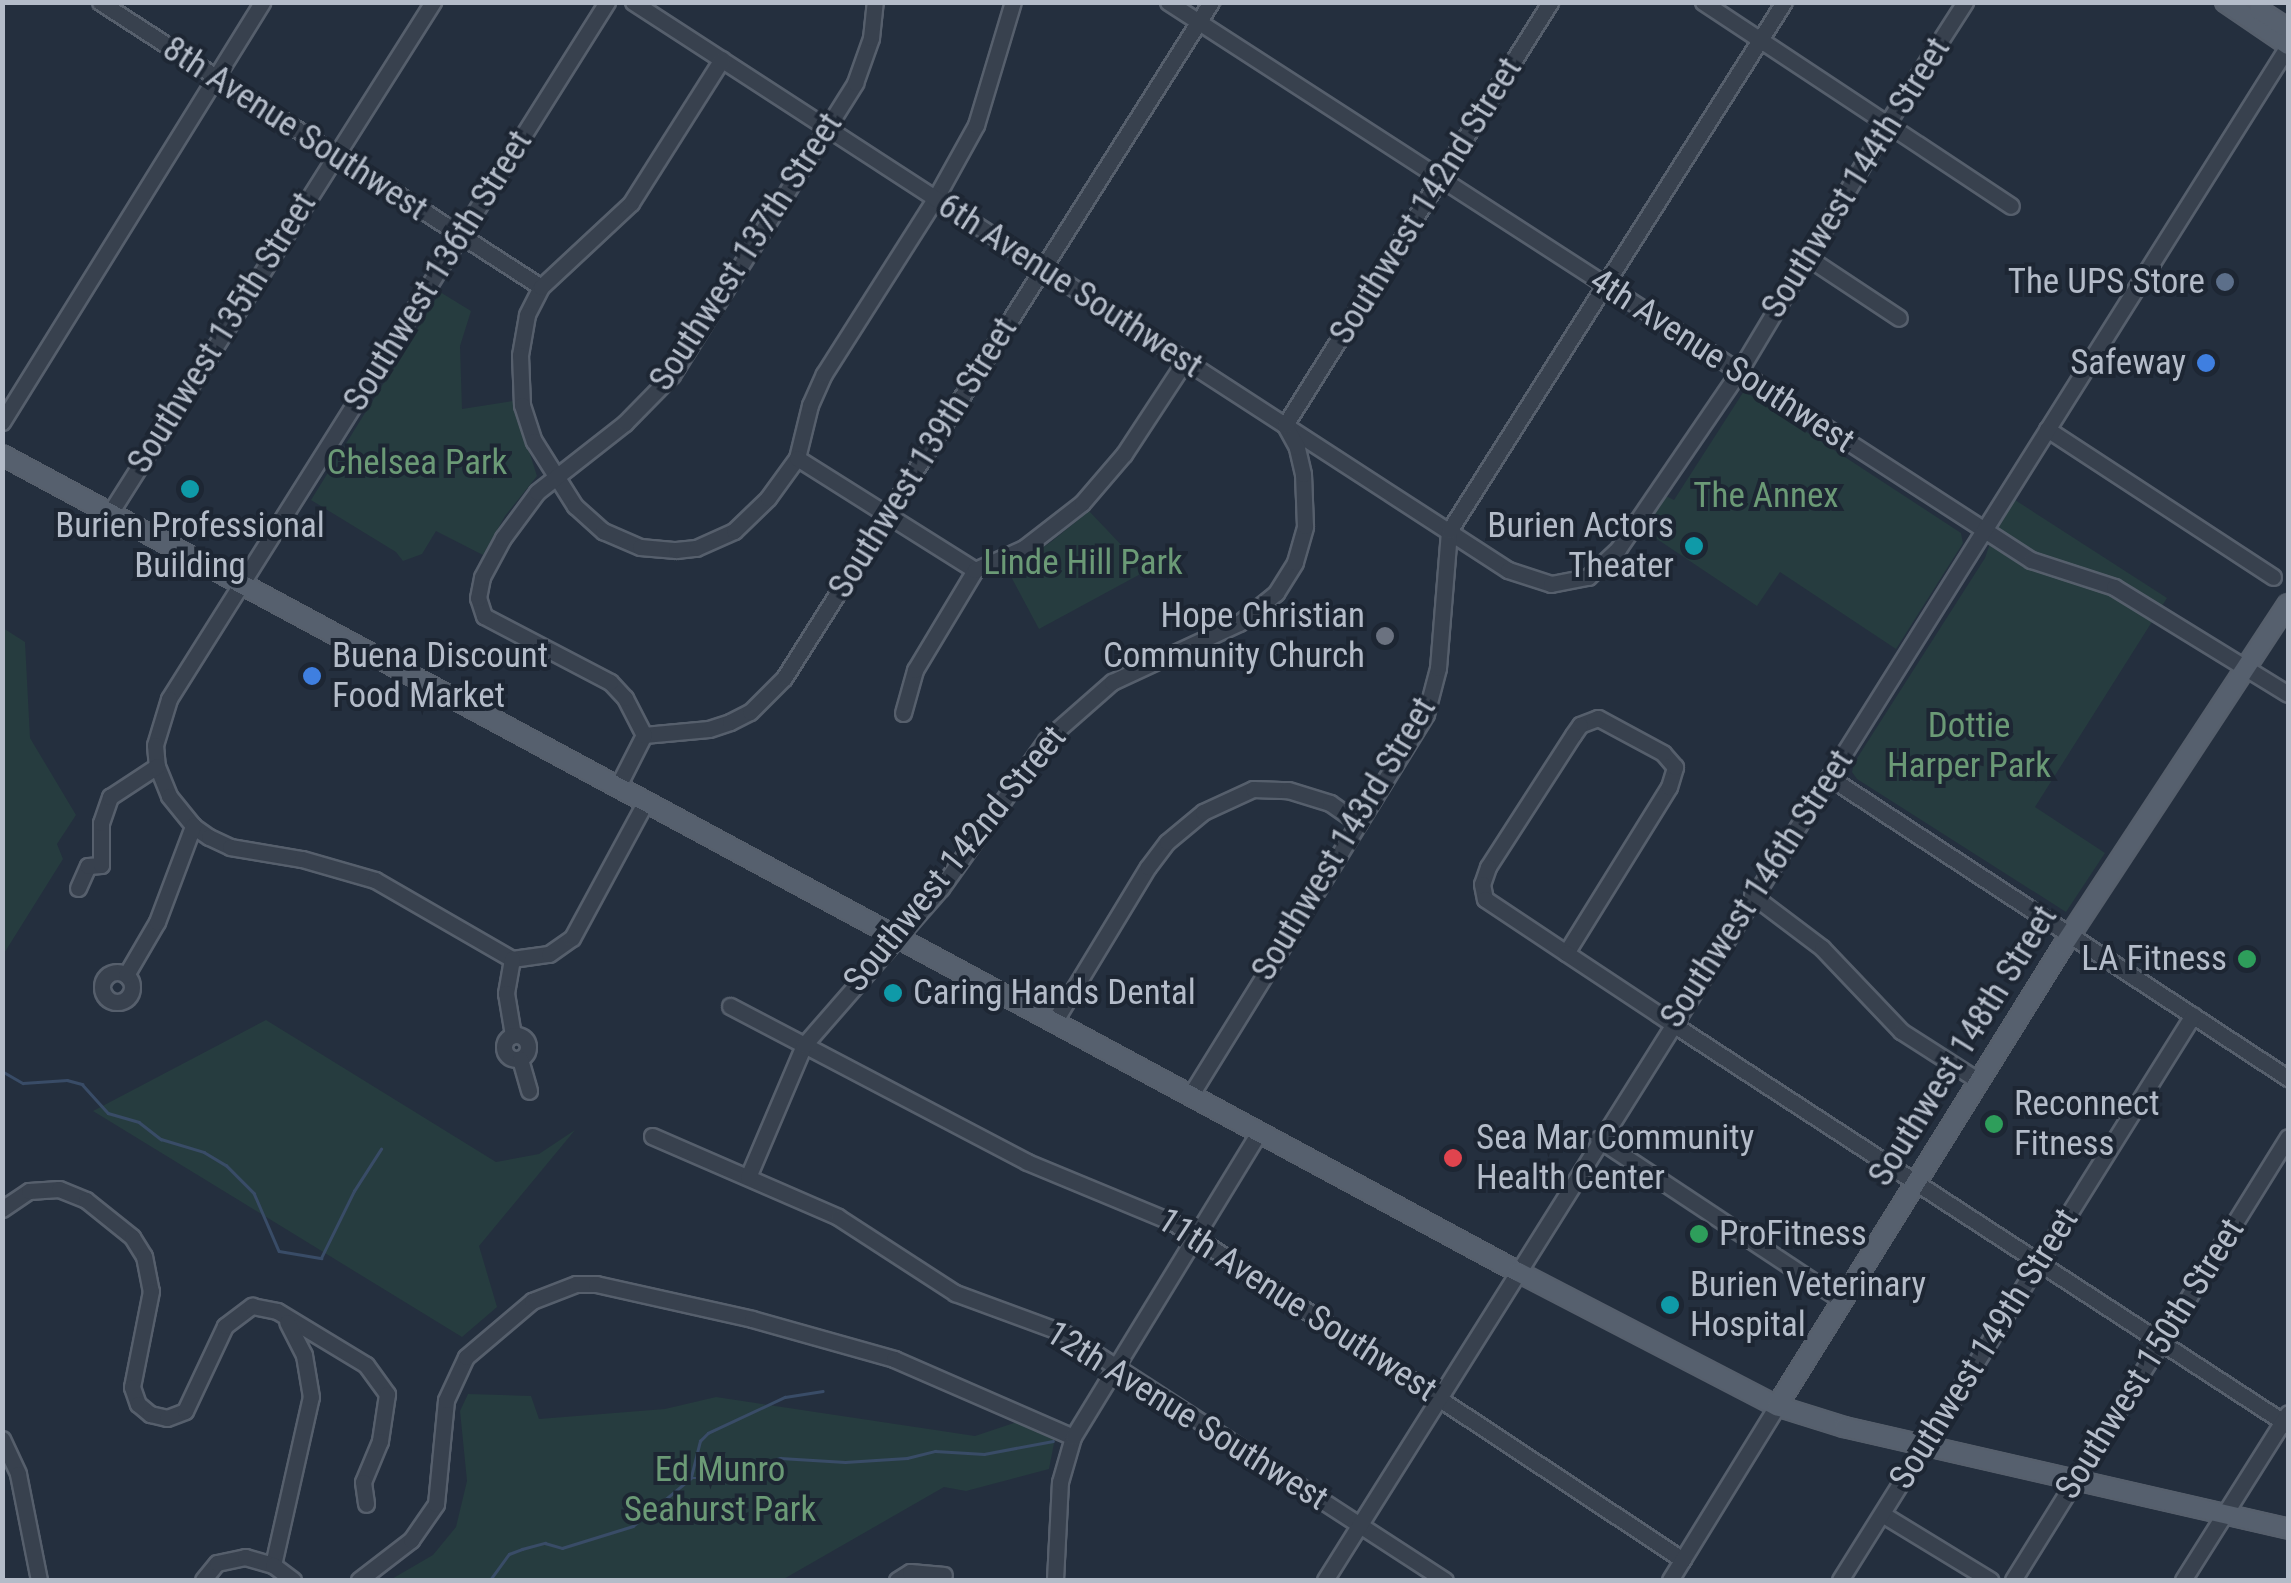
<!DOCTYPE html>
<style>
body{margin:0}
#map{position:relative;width:2291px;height:1583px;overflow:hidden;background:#242f3e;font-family:"Roboto Condensed",sans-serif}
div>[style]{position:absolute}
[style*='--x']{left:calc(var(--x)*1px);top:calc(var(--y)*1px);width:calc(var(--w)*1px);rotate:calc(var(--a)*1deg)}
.green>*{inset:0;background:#263c3f}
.stream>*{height:2.5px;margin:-1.25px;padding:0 1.25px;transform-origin:1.25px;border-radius:1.25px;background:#394c67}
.roads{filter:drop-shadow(2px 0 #565f6c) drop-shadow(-2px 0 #565f6c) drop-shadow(0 2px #565f6c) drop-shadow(0 -2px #565f6c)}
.minor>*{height:15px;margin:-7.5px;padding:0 7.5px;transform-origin:7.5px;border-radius:7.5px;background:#38414e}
.minor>.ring{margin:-7.5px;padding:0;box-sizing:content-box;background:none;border:15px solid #38414e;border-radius:50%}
.major>*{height:18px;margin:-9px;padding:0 9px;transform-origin:9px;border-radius:9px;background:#56606e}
.dots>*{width:28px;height:28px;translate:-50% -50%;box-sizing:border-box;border:5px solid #1d2633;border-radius:50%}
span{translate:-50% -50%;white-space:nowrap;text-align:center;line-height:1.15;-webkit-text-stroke:8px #1d2633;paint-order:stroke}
.street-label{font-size:35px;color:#b4bcc9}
.poi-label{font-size:35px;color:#b4bcc9}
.right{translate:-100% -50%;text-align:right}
.left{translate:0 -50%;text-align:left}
.park-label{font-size:35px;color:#6b9a76}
.frame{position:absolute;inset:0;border:5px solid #b4bcc9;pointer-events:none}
</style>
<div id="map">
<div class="green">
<div style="clip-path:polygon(440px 292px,471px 311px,460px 346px,462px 409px,513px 401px,537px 476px,505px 516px,483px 555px,436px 531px,422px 554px,403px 561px,396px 552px,311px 500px)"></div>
<div style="clip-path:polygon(1744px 391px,1961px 533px,1963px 543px,1896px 649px,1780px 572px,1757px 606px,1642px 529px,1664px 495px,1674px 500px)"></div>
<div style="clip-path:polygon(2012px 498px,2167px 598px,2035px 807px,2105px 853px,2066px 912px,1857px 779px,1852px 772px,1854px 763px,1985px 558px,1996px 525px)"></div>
<div style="clip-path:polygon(1089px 511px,1146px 571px,1039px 629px,1007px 569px,1051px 542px)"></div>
<div style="clip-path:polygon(3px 628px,25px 642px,30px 738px,76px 815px,57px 844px,63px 859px,3px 955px)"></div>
<div style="clip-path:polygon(266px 1020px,496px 1162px,539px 1154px,575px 1130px,479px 1246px,497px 1307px,462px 1337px,93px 1111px)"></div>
<div style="clip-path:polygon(468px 1394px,531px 1396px,539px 1419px,665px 1409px,716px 1397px,975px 1436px,1017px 1422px,1055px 1438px,1049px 1469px,966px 1491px,944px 1487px,782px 1580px,390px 1580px,433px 1555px,456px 1527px,467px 1481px,460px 1411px)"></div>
</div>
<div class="stream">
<div style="--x:2;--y:1071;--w:24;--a:30"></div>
<div style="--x:23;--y:1083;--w:44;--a:-3.9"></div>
<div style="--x:67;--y:1080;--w:16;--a:15"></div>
<div style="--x:82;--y:1084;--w:39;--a:48"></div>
<div style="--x:108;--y:1113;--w:32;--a:16"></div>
<div style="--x:139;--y:1122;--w:28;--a:38"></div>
<div style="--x:161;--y:1139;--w:45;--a:16.8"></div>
<div style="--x:204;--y:1152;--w:26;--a:31"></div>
<div style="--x:226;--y:1165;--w:40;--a:45"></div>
<div style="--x:254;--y:1193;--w:63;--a:66.7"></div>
<div style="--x:279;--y:1251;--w:43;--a:9.5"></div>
<div style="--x:321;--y:1258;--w:75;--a:-63.8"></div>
<div style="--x:354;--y:1191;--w:50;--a:-57.3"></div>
<div style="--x:691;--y:1477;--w:37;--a:-76"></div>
<div style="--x:700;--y:1441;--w:11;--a:-45"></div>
<div style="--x:708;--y:1433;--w:85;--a:-25.1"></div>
<div style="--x:785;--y:1397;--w:38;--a:-9"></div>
<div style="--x:490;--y:1580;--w:32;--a:-54"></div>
<div style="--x:509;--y:1554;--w:14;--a:-21"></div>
<div style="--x:522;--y:1549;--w:24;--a:-15"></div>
<div style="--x:545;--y:1543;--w:18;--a:16"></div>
<div style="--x:562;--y:1548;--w:74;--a:-17.2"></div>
<div style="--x:633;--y:1526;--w:75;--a:-39.6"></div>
<div style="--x:691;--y:1478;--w:19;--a:0"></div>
<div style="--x:710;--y:1478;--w:73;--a:-15.9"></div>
<div style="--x:780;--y:1458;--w:65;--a:3.5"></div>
<div style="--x:845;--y:1462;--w:62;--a:-3.7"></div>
<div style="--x:907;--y:1458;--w:29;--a:-14"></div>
<div style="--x:935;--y:1451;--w:49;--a:3.5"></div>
<div style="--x:984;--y:1454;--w:70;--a:-10.7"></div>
</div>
<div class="roads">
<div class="minor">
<div style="--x:100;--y:2;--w:525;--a:32.87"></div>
<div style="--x:541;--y:287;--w:31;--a:117"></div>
<div style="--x:527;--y:315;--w:41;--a:99.9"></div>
<div style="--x:520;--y:355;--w:50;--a:87.7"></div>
<div style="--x:522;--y:405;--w:38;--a:72"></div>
<div style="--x:534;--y:441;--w:77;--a:57.8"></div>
<div style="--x:575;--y:506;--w:38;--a:42"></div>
<div style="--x:603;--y:531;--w:40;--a:23.4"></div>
<div style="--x:640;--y:547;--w:36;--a:5"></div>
<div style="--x:676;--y:550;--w:20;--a:-6"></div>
<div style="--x:696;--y:548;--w:42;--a:-24.1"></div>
<div style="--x:734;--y:531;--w:47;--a:-44.1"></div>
<div style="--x:768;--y:498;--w:49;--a:-54.1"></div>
<div style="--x:797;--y:458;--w:55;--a:-76.2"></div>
<div style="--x:810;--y:405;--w:34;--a:-66"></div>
<div style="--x:824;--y:374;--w:207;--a:-57.6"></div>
<div style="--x:935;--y:199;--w:85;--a:-61"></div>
<div style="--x:976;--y:125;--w:128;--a:-73.3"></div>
<div style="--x:607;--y:2;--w:823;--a:122.15"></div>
<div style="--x:169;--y:699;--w:48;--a:106.9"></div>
<div style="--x:155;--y:745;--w:21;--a:85"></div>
<div style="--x:157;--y:766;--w:32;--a:68"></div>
<div style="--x:169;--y:796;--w:38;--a:51"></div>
<div style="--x:193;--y:826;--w:19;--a:35"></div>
<div style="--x:209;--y:837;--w:23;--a:25"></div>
<div style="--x:230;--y:847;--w:73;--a:9.5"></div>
<div style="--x:302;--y:859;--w:76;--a:16"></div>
<div style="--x:375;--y:880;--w:158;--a:30"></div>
<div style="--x:512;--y:959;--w:37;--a:-8"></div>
<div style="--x:549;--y:954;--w:28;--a:-35"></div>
<div style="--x:572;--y:938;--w:156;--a:-61.6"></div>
<div style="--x:633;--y:2;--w:1043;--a:32.99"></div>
<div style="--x:1508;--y:570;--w:45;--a:18"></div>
<div style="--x:1551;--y:584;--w:38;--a:-11"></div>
<div style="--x:1588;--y:577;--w:41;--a:-43"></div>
<div style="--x:1618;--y:549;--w:213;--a:-55.7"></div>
<div style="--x:1738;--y:373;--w:292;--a:-59.1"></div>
<div style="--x:1888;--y:122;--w:143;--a:-57.3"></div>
<div style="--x:1168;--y:2;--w:1028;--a:32.89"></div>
<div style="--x:2031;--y:560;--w:87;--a:18"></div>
<div style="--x:2114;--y:587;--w:204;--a:31.6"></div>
<div style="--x:1703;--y:2;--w:369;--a:33.5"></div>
<div style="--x:1807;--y:257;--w:110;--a:33.5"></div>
<div style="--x:541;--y:287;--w:123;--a:-43"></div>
<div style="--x:631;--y:203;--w:170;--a:-57.7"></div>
<div style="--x:2;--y:422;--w:494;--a:-58.2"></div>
<div style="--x:2047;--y:429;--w:270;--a:33.2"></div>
<div style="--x:797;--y:458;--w:210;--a:32.2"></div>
<div style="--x:110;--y:513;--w:605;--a:-57.7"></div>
<div style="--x:903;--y:713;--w:45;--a:-74.4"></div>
<div style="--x:915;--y:670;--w:117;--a:-59"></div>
<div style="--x:975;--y:570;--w:54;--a:-24.2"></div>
<div style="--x:1024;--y:548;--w:73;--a:-37.8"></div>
<div style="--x:1082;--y:503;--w:65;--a:-49.4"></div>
<div style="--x:1124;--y:454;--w:111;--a:-56.7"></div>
<div style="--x:644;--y:735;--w:65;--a:-5.3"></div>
<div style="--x:709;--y:729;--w:22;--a:-18"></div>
<div style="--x:730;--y:722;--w:22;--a:-27"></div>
<div style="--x:750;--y:712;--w:48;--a:-45"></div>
<div style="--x:784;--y:678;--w:800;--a:-57.72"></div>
<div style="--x:1829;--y:777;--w:549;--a:33.26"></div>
<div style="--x:618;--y:786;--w:57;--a:-63"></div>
<div style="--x:644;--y:735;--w:42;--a:-117.2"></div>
<div style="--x:625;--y:698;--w:22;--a:-133"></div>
<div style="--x:610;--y:682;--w:142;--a:-152.4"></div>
<div style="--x:484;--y:616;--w:19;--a:-108"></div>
<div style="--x:478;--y:598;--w:21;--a:-79"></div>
<div style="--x:482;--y:577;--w:44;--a:-61.7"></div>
<div style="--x:503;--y:538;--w:57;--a:-53.5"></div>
<div style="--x:537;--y:492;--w:112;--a:-38.1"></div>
<div style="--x:625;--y:423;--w:67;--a:-45.6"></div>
<div style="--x:672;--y:375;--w:345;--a:-57.9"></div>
<div style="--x:855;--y:83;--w:48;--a:-70.4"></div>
<div style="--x:871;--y:38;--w:36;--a:-84"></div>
<div style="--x:78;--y:888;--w:24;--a:-66"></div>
<div style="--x:88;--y:866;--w:13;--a:-4"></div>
<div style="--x:101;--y:865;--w:42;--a:-90"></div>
<div style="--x:101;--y:823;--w:28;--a:-71"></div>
<div style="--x:110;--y:797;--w:56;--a:-33.4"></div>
<div style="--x:1752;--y:895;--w:88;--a:37.1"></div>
<div style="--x:1822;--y:948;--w:115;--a:46.4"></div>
<div style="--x:1901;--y:1031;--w:93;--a:32.7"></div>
<div style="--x:1566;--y:953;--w:195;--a:-58.2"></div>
<div style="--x:1669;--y:787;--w:21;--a:-73"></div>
<div style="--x:1675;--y:767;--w:18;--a:-131"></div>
<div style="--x:1663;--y:753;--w:74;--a:-151.7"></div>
<div style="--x:1598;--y:718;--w:19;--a:159"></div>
<div style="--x:1580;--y:725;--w:12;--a:125"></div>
<div style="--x:1573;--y:735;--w:157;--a:122.8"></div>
<div style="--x:1488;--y:867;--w:18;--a:109"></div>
<div style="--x:1482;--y:884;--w:15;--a:79"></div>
<div style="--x:1485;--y:899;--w:97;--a:33.7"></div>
<div style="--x:1566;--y:953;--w:110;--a:33.5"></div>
<div style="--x:1658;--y:1014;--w:25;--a:34"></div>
<div style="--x:1679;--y:1028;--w:727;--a:33.1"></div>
<div style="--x:512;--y:959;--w:35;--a:100"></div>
<div style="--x:506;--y:993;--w:43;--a:80.5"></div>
<div class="ring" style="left:102px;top:972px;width:15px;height:15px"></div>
<div style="--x:126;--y:975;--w:61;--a:-59.7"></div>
<div style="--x:157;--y:922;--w:103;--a:-69.4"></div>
<div style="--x:730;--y:1006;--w:335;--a:27.7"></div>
<div style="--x:1027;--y:1162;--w:159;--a:22.5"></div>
<div style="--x:1174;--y:1223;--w:610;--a:33.51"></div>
<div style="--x:1054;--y:1022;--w:181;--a:-58.8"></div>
<div style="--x:1148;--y:867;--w:31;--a:-53"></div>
<div style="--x:1167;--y:842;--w:47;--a:-39.8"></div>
<div style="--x:1203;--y:812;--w:55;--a:-24.7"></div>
<div style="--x:1253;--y:789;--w:35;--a:2"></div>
<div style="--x:1288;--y:790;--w:44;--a:17.2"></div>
<div style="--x:1330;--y:803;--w:35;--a:35"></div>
<div class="ring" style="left:504px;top:1035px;width:9px;height:9px"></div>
<div style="--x:520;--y:1059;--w:33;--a:74"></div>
<div style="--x:1190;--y:1096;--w:449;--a:-58.3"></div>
<div style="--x:1426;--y:714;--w:48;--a:-75.4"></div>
<div style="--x:1438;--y:668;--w:137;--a:-85.4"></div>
<div style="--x:1449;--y:531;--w:626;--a:-57.66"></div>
<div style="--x:652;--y:1136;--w:203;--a:23.5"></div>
<div style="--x:838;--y:1217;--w:140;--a:33"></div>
<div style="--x:955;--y:1293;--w:116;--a:20.2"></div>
<div style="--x:1064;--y:1333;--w:454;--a:33"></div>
<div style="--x:1598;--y:1139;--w:291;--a:33.5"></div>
<div style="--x:748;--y:1177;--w:143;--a:-67"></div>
<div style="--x:804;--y:1045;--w:208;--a:-48.9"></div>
<div style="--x:941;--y:888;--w:181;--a:-54.6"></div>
<div style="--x:1046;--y:740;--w:88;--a:-41.3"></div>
<div style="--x:1112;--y:682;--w:140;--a:-24.9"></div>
<div style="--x:1239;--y:623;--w:48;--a:-39"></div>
<div style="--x:1276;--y:593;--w:36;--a:-58"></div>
<div style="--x:1295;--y:562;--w:37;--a:-74"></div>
<div style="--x:1305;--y:526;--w:52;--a:-92.2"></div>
<div style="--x:1303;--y:474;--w:28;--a:-103"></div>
<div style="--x:1297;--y:447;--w:25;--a:-119"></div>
<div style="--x:1285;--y:425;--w:499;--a:-57.9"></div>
<div style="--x:2;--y:1209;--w:32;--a:-34"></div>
<div style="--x:29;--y:1191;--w:30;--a:-4"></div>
<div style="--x:59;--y:1189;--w:29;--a:22"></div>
<div style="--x:86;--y:1200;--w:59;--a:38.8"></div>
<div style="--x:132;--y:1237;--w:22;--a:58"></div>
<div style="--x:144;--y:1256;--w:36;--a:79"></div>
<div style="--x:151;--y:1291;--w:98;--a:101.2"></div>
<div style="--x:132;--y:1387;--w:18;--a:71"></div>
<div style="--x:138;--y:1404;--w:16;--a:40"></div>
<div style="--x:150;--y:1414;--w:17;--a:13"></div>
<div style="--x:167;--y:1418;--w:19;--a:-21"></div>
<div style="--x:185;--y:1411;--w:94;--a:-64.8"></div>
<div style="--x:225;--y:1326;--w:34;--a:-37"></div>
<div style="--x:252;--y:1306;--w:25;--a:11"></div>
<div style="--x:277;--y:1311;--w:104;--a:31.2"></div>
<div style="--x:366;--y:1365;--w:36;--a:54"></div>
<div style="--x:387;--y:1394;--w:48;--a:98.5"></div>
<div style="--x:380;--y:1441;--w:44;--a:112.5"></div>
<div style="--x:363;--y:1482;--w:22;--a:82"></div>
<div style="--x:2;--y:1439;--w:38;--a:65"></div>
<div style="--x:18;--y:1474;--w:108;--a:78.8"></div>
<div style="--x:1882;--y:1514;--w:127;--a:31.4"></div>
<div style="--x:273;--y:1565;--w:172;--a:-77.3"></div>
<div style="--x:311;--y:1397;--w:43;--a:-99.5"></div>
<div style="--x:304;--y:1355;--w:37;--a:-117"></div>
<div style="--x:203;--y:1580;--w:22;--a:-51"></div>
<div style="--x:217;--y:1563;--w:29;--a:-12"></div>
<div style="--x:245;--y:1557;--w:29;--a:16"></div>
<div style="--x:273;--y:1565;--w:25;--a:37"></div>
<div style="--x:359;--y:1580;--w:66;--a:-37.6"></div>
<div style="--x:411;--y:1540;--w:44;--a:-55.2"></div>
<div style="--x:436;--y:1504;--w:104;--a:-84.5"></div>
<div style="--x:446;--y:1400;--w:47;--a:-65.1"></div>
<div style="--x:466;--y:1357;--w:87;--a:-40.3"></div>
<div style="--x:532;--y:1301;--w:47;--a:-21.1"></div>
<div style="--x:576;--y:1284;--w:20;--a:0"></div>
<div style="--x:596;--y:1284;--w:160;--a:12.6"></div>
<div style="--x:752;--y:1319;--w:148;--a:15.7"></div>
<div style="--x:894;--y:1359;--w:195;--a:23.5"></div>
<div style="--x:897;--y:1580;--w:15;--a:-32"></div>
<div style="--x:910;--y:1572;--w:34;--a:5"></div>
<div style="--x:1055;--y:1580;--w:98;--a:-87.1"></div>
<div style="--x:1060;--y:1482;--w:47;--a:-73.9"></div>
<div style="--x:1073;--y:1437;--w:357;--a:-58.6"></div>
<div style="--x:1325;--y:1580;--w:1811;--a:-57.88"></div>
<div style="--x:1670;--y:1580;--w:204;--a:-58.4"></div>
<div style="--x:1840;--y:1580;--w:666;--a:-58"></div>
<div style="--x:2013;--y:1580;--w:521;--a:-58.17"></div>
<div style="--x:2183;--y:1580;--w:197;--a:-57.8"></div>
</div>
<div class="major">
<div style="--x:2225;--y:2;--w:76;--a:34.3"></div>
<div style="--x:2259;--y:10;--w:35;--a:33"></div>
<div style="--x:2;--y:455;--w:1722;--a:28.32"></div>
<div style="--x:1518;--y:1272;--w:292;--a:27.4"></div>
<div style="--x:1777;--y:1406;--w:70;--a:17.4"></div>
<div style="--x:1844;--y:1427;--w:456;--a:12.9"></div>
<div style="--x:1777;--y:1406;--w:542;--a:-58.13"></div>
<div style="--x:2063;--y:946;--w:409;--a:-56.7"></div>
</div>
</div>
<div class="dots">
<div style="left:2225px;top:282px;background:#5c6f8a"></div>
<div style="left:2206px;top:363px;background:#3f7fe0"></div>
<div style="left:190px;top:489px;background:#0f9aa8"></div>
<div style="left:1694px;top:546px;background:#0f9aa8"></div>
<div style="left:1385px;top:636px;background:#6b7280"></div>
<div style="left:312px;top:676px;background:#3f7fe0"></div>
<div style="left:2247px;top:959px;background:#2e9e5b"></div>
<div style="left:893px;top:993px;background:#0f9aa8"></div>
<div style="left:1994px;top:1124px;background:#2e9e5b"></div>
<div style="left:1453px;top:1158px;background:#e0444e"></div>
<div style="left:1699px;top:1234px;background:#2e9e5b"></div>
<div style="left:1670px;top:1305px;background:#0f9aa8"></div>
</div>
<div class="street-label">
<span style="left:295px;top:129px;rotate:33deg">8th Avenue Southwest</span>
<span style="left:1856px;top:178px;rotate:-58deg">Southwest 144th Street</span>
<span style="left:1426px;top:201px;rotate:-58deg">Southwest 142nd Street</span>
<span style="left:746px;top:252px;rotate:-57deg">Southwest 137th Street</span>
<span style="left:438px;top:271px;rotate:-58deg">Southwest 136th Street</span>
<span style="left:1070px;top:286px;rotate:33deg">6th Avenue Southwest</span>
<span style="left:222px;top:333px;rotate:-58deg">Southwest 135th Street</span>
<span style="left:1722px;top:361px;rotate:33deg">4th Avenue Southwest</span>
<span style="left:923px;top:458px;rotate:-58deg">Southwest 139th Street</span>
<span style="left:1344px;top:839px;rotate:-59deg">Southwest 143rd Street</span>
<span style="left:955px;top:859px;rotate:-51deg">Southwest 142nd Street</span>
<span style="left:1757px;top:889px;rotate:-57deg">Southwest 146th Street</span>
<span style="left:1963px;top:1046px;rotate:-58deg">Southwest 148th Street</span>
<span style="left:1297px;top:1305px;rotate:33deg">11th Avenue Southwest</span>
<span style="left:1984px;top:1349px;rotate:-58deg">Southwest 149th Street</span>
<span style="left:2150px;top:1359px;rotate:-58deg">Southwest 150th Street</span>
<span style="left:1187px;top:1416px;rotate:32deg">12th Avenue Southwest</span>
</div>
<div class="poi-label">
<span class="right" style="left:2205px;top:282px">The UPS Store</span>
<span class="right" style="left:2186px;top:363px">Safeway</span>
<span style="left:190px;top:546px">Burien Professional<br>Building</span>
<span class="right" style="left:1674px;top:546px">Burien Actors<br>Theater</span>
<span class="right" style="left:1365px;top:636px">Hope Christian<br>Community Church</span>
<span class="left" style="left:332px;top:676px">Buena Discount<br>Food Market</span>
<span class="right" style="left:2227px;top:959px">LA Fitness</span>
<span class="left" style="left:913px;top:993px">Caring Hands Dental</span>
<span class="left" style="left:2014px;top:1124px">Reconnect<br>Fitness</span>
<span class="left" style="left:1476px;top:1158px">Sea Mar Community<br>Health Center</span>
<span class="left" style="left:1719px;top:1234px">ProFitness</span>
<span class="left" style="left:1690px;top:1305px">Burien Veterinary<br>Hospital</span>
</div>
<div class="park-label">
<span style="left:417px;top:463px">Chelsea Park</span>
<span style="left:1766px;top:496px">The Annex</span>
<span style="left:1083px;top:563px">Linde Hill Park</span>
<span style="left:1969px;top:746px">Dottie<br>Harper Park</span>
<span style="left:720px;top:1490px">Ed Munro<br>Seahurst Park</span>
</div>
<div class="frame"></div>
</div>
